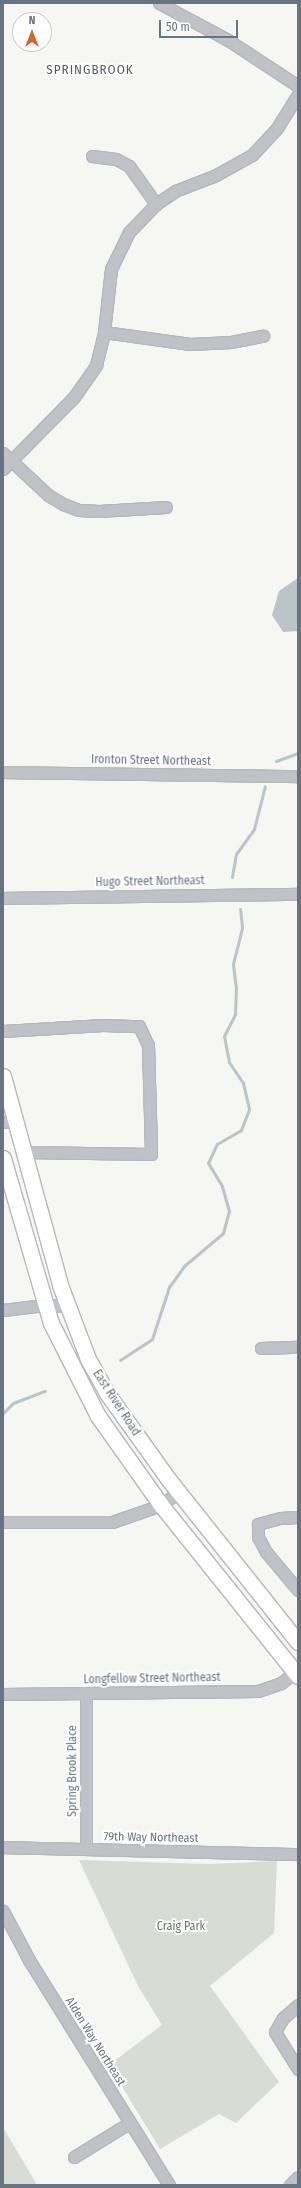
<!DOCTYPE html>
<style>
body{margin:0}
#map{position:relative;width:301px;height:2188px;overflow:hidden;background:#f6f6f3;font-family:"Fira Sans Condensed",sans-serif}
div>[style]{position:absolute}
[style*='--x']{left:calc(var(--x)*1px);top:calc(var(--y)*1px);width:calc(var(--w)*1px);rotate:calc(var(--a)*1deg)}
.green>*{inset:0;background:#d7dcd4}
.water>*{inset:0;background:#bbc4c9}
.stream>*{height:3px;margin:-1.5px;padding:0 1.5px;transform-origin:1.5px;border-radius:1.5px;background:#bbc4c9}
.roads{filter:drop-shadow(1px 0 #b4b8bc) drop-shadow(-1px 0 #b4b8bc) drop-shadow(0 1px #b4b8bc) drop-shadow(0 -1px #b4b8bc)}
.street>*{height:11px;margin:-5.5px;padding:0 5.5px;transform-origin:5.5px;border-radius:5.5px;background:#bfc2c6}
.secondary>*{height:15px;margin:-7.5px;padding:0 7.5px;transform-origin:7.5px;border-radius:7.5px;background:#fff}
span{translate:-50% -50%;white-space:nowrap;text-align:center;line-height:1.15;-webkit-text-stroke:4px #fff;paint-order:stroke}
.street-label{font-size:12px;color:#677481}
.park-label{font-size:12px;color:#687965}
.neighbourhood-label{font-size:13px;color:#545d67;letter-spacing:1px}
.frame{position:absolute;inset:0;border:4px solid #677481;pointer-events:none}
.north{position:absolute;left:12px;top:12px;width:40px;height:40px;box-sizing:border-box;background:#fff;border:1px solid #c2c7cd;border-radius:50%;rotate:0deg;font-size:11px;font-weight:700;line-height:16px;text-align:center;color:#677481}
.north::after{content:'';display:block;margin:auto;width:14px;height:18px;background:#d56634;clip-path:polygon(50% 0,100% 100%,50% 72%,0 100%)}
.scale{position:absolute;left:159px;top:20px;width:79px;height:18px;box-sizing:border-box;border:2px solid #677481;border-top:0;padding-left:5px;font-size:12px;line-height:14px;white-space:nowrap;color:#677481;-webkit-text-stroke:3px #fff;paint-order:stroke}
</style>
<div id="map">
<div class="green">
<div style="clip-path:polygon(79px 1860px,208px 1864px,277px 1861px,274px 1933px,210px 1986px,279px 2082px,236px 2123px,219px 2114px,160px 2149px,109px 2065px,162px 2025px,138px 1986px)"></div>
<div style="clip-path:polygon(3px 2128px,4px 2129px,37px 2185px,3px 2185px)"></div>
</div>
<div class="water">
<div style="clip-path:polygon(298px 578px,298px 631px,283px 632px,272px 615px,279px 591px)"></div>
</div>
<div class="stream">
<div style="--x:276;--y:761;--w:23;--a:-20"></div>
<div style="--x:232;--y:877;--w:23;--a:-80"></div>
<div style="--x:236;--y:854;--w:31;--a:-54"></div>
<div style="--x:254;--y:829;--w:44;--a:-75.7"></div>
<div style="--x:120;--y:1360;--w:38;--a:-33"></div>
<div style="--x:152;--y:1339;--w:55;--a:-71.9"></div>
<div style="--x:169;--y:1287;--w:26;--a:-54"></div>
<div style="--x:184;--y:1266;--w:51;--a:-40.2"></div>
<div style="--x:223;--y:1233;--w:23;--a:-75"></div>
<div style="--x:229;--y:1211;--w:26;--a:-106"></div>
<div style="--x:222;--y:1186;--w:27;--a:-121"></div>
<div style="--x:208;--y:1163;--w:21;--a:-65"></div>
<div style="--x:217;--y:1144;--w:28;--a:-30"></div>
<div style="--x:241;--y:1130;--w:22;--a:-69"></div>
<div style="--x:249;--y:1109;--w:27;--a:-103"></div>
<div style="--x:243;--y:1083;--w:25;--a:-124"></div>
<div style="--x:229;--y:1062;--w:26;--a:-101"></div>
<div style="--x:224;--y:1036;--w:25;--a:-63"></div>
<div style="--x:235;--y:1014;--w:25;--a:-88"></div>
<div style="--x:236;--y:989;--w:25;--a:-97"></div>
<div style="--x:233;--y:964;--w:38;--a:-76"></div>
<div style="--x:242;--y:927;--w:18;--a:-96"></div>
<div style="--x:3;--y:1413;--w:14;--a:-45"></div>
<div style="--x:13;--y:1403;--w:34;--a:-21"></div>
</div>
<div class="roads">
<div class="street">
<div style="--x:159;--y:3;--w:78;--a:28.2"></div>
<div style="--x:228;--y:40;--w:84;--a:33.3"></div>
<div style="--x:92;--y:156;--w:24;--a:7"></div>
<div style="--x:116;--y:159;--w:15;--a:28"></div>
<div style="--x:129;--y:166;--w:47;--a:54.6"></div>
<div style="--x:104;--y:332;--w:87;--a:7.9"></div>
<div style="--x:190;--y:344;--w:41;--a:-2.8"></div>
<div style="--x:231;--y:342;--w:33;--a:-11"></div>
<div style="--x:3;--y:453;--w:62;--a:43"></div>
<div style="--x:48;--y:495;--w:17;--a:31"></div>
<div style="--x:63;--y:504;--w:17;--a:21"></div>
<div style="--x:79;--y:510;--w:20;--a:3"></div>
<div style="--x:99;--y:511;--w:67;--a:-3.4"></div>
<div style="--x:3;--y:469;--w:101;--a:-45.4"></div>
<div style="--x:74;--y:397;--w:39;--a:-55"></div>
<div style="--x:96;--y:365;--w:34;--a:-76"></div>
<div style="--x:104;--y:332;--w:63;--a:-83.7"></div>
<div style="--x:111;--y:269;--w:41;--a:-64.1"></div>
<div style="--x:129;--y:232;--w:39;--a:-46"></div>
<div style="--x:156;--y:204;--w:23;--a:-34"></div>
<div style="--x:175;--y:191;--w:44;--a:-21.3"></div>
<div style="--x:216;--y:175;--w:41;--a:-29.1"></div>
<div style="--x:252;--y:155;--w:37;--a:-47"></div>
<div style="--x:277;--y:128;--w:39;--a:-58"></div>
<div style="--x:3;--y:772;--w:295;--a:0.8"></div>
<div style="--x:3;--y:898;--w:295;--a:-0.8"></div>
<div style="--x:3;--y:1031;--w:100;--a:-3.4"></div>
<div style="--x:103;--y:1025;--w:36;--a:2"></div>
<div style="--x:139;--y:1026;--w:21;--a:65"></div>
<div style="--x:148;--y:1045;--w:109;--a:88.4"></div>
<div style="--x:151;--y:1154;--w:126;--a:-179.1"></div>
<div style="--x:3;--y:1122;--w:12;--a:-9"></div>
<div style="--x:3;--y:1310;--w:42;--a:-6.8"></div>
<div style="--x:45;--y:1305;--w:23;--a:2"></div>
<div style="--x:261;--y:1348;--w:37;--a:-2"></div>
<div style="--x:298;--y:1517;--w:18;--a:177"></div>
<div style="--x:280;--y:1518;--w:23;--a:165"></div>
<div style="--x:258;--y:1524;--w:13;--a:90"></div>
<div style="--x:258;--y:1537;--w:17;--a:62"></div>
<div style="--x:266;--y:1552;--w:50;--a:49.9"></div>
<div style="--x:3;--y:1522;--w:109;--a:0"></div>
<div style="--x:112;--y:1522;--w:52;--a:-19.1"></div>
<div style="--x:161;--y:1505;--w:21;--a:-37"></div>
<div style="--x:86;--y:1693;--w:156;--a:90"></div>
<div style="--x:3;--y:1694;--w:255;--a:-0.7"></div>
<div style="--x:258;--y:1691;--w:24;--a:-19"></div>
<div style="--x:281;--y:1683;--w:18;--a:-38"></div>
<div style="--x:3;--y:1847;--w:295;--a:1.4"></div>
<div style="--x:3;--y:1911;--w:55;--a:62"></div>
<div style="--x:29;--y:1960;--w:265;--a:58.1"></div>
<div style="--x:298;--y:2005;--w:20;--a:139"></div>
<div style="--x:283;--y:2018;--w:16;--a:120"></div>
<div style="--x:275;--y:2032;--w:44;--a:58.1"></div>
<div style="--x:74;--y:2157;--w:65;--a:-31.7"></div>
<div style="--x:290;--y:2185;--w:11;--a:-45"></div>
</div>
<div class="secondary">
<div style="--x:3;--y:1076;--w:217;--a:74.7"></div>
<div style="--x:60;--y:1285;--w:79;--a:69.3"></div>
<div style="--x:88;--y:1359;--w:38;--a:61"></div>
<div style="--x:106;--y:1392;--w:108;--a:54.4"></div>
<div style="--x:169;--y:1480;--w:207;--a:51.5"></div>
<div style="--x:3;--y:1158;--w:172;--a:73.8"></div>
<div style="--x:51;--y:1323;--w:104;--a:63.2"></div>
<div style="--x:98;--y:1416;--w:109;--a:54.7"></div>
<div style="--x:161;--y:1505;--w:219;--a:51.3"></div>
</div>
</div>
<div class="street-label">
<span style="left:151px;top:761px;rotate:1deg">Ironton Street Northeast</span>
<span style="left:150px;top:882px;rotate:-1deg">Hugo Street Northeast</span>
<span style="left:116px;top:1403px;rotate:57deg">East River Road</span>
<span style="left:152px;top:1679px;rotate:-1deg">Longfellow Street Northeast</span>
<span style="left:73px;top:1771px;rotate:-90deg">Spring Brook Place</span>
<span style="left:151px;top:1838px;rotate:1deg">79th Way Northeast</span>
<span style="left:95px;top:2042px;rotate:58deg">Alden Way Northeast</span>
</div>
<div class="park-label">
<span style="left:181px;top:1927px">Craig Park</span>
</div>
<div class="neighbourhood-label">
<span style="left:90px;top:70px">SPRINGBROOK</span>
</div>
<div class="frame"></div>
<div class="north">N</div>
<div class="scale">50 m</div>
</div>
